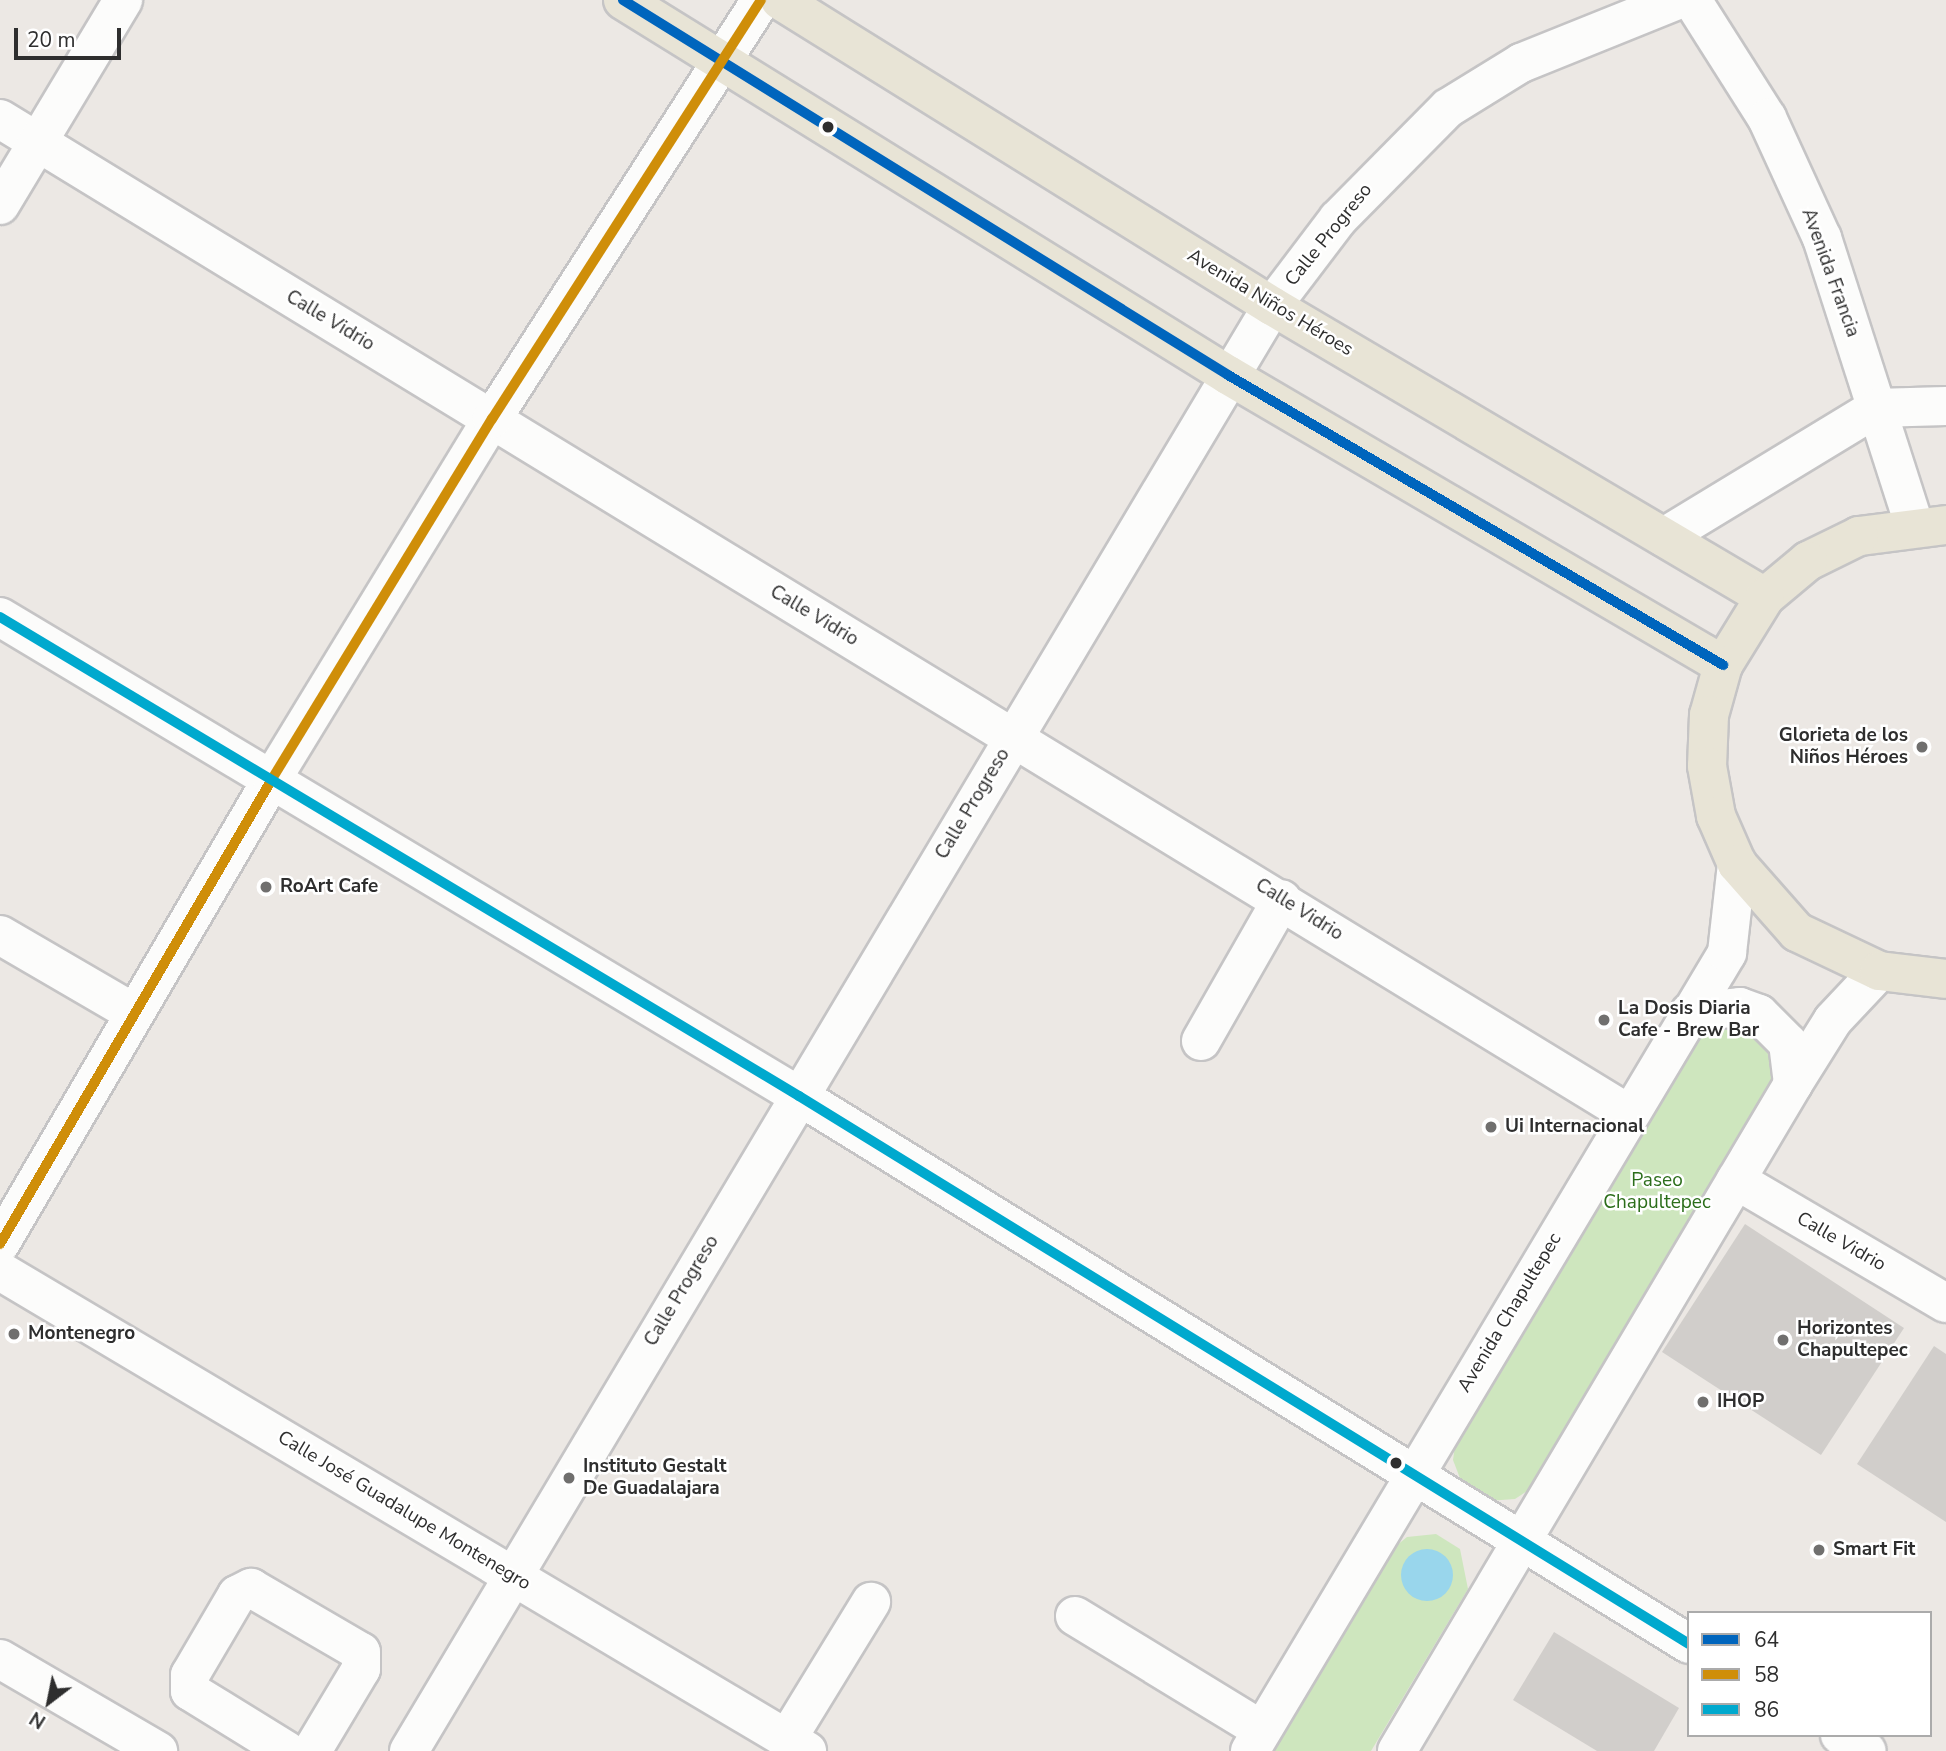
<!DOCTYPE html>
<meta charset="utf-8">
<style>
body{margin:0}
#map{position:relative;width:1946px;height:1751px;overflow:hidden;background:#ece8e4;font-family:"Nunito Sans",sans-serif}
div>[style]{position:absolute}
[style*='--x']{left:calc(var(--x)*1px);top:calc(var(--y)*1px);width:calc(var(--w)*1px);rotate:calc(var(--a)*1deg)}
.green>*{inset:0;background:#cee6be}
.water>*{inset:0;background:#99d6ec}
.round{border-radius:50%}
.building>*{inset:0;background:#d1cecb}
.roads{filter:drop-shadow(2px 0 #c5c4c5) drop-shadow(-2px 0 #c5c4c5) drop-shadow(0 2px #c5c4c5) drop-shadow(0 -2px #c5c4c5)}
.minor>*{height:38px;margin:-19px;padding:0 19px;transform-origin:19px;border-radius:19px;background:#fcfcfb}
.major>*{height:38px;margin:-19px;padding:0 19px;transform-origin:19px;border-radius:19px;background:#e8e4d6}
.bus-1>*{height:10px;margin:-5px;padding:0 5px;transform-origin:5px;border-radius:5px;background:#0065bd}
.bus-2>*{height:10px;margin:-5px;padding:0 5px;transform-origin:5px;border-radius:5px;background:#cf8e09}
.bus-3>*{height:10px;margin:-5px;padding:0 5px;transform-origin:5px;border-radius:5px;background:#00a9ce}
.dots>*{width:19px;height:19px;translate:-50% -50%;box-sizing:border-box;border:4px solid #fff;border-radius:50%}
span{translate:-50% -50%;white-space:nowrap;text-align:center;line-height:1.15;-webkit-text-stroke:5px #fff;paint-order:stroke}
.street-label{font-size:19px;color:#2e2e2e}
.poi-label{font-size:19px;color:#2e2e2e;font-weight:700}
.right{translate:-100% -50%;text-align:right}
.left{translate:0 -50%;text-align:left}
.park-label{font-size:19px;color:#2c6e1b}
.legend{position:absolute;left:1687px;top:1611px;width:245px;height:126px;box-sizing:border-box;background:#fff;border:2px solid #ababab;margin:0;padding:9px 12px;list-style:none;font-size:21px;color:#2e2e2e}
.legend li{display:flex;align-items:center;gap:14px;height:35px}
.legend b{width:35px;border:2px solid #ababab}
.north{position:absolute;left:14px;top:1667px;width:70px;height:70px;-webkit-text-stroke:5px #fff;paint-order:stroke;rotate:212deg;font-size:19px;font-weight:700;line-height:28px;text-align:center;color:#2e2e2e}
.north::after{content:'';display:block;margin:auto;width:24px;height:32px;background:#2e2e2e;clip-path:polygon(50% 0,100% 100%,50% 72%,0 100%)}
.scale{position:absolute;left:14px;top:28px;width:107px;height:32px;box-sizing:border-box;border:4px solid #2e2e2e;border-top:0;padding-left:9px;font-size:21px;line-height:24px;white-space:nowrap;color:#2e2e2e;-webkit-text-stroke:5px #fff;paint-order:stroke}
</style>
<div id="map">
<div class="green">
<div style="clip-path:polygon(1734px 1014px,1783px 1065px,1527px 1491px,1515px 1499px,1487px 1501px,1463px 1486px,1453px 1460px,1455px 1446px,1711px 1020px)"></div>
<div style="clip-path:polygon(1436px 1534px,1460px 1549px,1468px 1589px,1371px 1751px,1272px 1751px,1396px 1546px,1407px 1537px)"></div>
</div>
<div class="water">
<div class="round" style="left:1401px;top:1549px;width:52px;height:52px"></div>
</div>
<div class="building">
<div style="clip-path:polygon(1745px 1224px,1904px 1328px,1821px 1455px,1662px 1352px)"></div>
<div style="clip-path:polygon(1934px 1346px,1946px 1354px,1946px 1522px,1857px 1464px)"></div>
<div style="clip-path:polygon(1554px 1632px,1679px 1708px,1654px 1751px,1597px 1751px,1513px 1700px)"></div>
</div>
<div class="roads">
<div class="minor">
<div style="--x:1692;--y:0;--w:140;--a:57.6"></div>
<div style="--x:1767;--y:118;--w:132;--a:65.4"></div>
<div style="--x:1822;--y:238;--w:300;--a:72.2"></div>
<div style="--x:0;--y:119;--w:1909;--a:31.42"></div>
<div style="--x:0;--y:205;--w:239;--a:-59"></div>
<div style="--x:1664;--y:537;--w:248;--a:-31.3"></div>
<div style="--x:1876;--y:408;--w:70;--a:-1.6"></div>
<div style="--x:0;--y:617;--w:932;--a:30.94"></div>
<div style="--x:799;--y:1096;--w:1045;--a:31.62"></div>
<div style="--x:0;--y:935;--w:155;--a:30.2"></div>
<div style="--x:1690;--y:1012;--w:50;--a:-5.7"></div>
<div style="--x:1740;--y:1007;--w:20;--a:20"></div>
<div style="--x:1759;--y:1014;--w:41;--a:45"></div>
<div style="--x:1788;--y:1043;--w:41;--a:83"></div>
<div style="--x:1201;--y:1041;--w:163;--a:-60.3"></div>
<div style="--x:1736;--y:1180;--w:243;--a:30.4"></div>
<div style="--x:0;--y:1244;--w:539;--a:-59.67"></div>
<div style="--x:272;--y:779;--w:422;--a:-58.6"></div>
<div style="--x:492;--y:419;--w:498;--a:-57.3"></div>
<div style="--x:0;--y:1271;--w:939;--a:30.74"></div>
<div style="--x:1075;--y:1616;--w:219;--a:31.4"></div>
<div style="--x:0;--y:1659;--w:183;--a:30.2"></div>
<div style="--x:1840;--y:1735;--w:31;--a:31"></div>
<div style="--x:787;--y:1739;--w:161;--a:-58.5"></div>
<div style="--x:287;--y:1751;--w:114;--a:-148.3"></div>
<div style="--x:190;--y:1691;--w:16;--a:-90"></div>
<div style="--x:190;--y:1675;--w:93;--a:-59.6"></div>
<div style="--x:237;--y:1595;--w:16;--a:-27"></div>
<div style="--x:251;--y:1588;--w:127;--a:30.2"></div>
<div style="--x:361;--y:1652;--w:17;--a:90"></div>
<div style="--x:361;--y:1669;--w:96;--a:120.9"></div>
<div style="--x:409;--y:1751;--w:1683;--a:-59.15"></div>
<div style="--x:1272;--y:306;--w:109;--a:-52.8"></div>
<div style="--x:1338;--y:219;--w:156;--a:-45.3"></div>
<div style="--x:1448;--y:108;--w:86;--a:-31.7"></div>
<div style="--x:1521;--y:63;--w:169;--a:-21.9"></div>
<div style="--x:1250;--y:1751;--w:930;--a:-59.13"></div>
<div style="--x:1727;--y:953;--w:90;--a:-83.6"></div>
<div style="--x:1397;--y:1751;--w:776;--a:-59.3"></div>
<div style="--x:1793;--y:1084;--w:75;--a:-58"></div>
<div style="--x:1833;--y:1020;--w:67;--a:-46.8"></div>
</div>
<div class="major">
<div style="--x:623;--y:0;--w:712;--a:31.79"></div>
<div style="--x:1228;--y:375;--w:574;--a:30.36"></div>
<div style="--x:780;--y:0;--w:579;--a:31.88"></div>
<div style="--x:1272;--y:306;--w:572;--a:30.55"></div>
<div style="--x:1946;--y:525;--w:88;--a:172.8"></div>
<div style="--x:1859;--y:536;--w:57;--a:153.9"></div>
<div style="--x:1808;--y:561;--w:56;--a:140.1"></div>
<div style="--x:1765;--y:597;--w:80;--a:121.7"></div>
<div style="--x:1723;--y:665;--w:52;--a:105.6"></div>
<div style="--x:1709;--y:715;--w:51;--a:92.2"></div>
<div style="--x:1707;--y:766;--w:51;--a:79.8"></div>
<div style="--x:1716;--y:816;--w:52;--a:66.4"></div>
<div style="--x:1737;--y:864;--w:91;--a:48.6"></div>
<div style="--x:1797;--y:932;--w:91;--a:25.4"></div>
<div style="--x:1879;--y:971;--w:67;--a:6.8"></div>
</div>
</div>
<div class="bus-1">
<div style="--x:623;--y:0;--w:712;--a:31.79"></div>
<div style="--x:1228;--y:375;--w:574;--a:30.36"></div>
</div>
<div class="bus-2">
<div style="--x:0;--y:1244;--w:539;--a:-59.67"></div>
<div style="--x:272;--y:779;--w:422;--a:-58.6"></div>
<div style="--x:492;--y:419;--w:498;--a:-57.3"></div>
</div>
<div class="bus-3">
<div style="--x:0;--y:617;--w:932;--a:30.94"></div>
<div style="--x:799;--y:1096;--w:1045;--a:31.62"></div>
</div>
<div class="dots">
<div style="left:828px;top:127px;background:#2e2e2e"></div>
<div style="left:1922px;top:747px;background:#706f6e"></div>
<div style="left:266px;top:887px;background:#706f6e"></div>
<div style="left:1604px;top:1020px;background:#706f6e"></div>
<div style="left:1491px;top:1127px;background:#706f6e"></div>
<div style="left:14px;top:1334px;background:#706f6e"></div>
<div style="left:1783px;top:1340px;background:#706f6e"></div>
<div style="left:1703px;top:1402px;background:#706f6e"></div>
<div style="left:1396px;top:1463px;background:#2e2e2e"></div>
<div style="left:569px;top:1478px;background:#706f6e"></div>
<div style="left:1819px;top:1550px;background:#706f6e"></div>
</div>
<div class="street-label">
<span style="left:1329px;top:235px;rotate:-51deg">Calle Progreso</span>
<span style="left:1830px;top:273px;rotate:70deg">Avenida Francia</span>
<span style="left:1270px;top:303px;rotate:31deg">Avenida Niños Héroes</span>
<span style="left:330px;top:321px;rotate:31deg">Calle Vidrio</span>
<span style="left:814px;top:616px;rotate:31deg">Calle Vidrio</span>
<span style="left:973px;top:804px;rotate:-59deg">Calle Progreso</span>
<span style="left:1299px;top:910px;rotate:32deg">Calle Vidrio</span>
<span style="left:1841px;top:1242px;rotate:30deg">Calle Vidrio</span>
<span style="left:682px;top:1291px;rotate:-59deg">Calle Progreso</span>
<span style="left:1510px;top:1313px;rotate:-59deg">Avenida Chapultepec</span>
<span style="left:404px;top:1511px;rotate:31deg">Calle José Guadalupe Montenegro</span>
</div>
<div class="poi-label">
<span class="right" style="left:1908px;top:747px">Glorieta de los<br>Niños Héroes</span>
<span class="left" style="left:280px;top:887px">RoArt Cafe</span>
<span class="left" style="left:1618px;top:1020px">La Dosis Diaria<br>Cafe - Brew Bar</span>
<span class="left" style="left:1505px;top:1127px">Ui Internacional</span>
<span class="left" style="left:1797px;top:1340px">Horizontes<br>Chapultepec</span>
<span class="left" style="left:28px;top:1334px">Montenegro</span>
<span class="left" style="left:1717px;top:1402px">IHOP</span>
<span class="left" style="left:583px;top:1478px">Instituto Gestalt<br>De Guadalajara</span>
<span class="left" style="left:1833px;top:1550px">Smart Fit</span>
</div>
<div class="park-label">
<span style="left:1657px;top:1192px">Paseo<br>Chapultepec</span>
</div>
<ul class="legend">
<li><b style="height:9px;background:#0065bd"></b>64</li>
<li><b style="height:9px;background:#cf8e09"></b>58</li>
<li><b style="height:9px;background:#00a9ce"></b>86</li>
</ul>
<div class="north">N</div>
<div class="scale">20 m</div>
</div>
